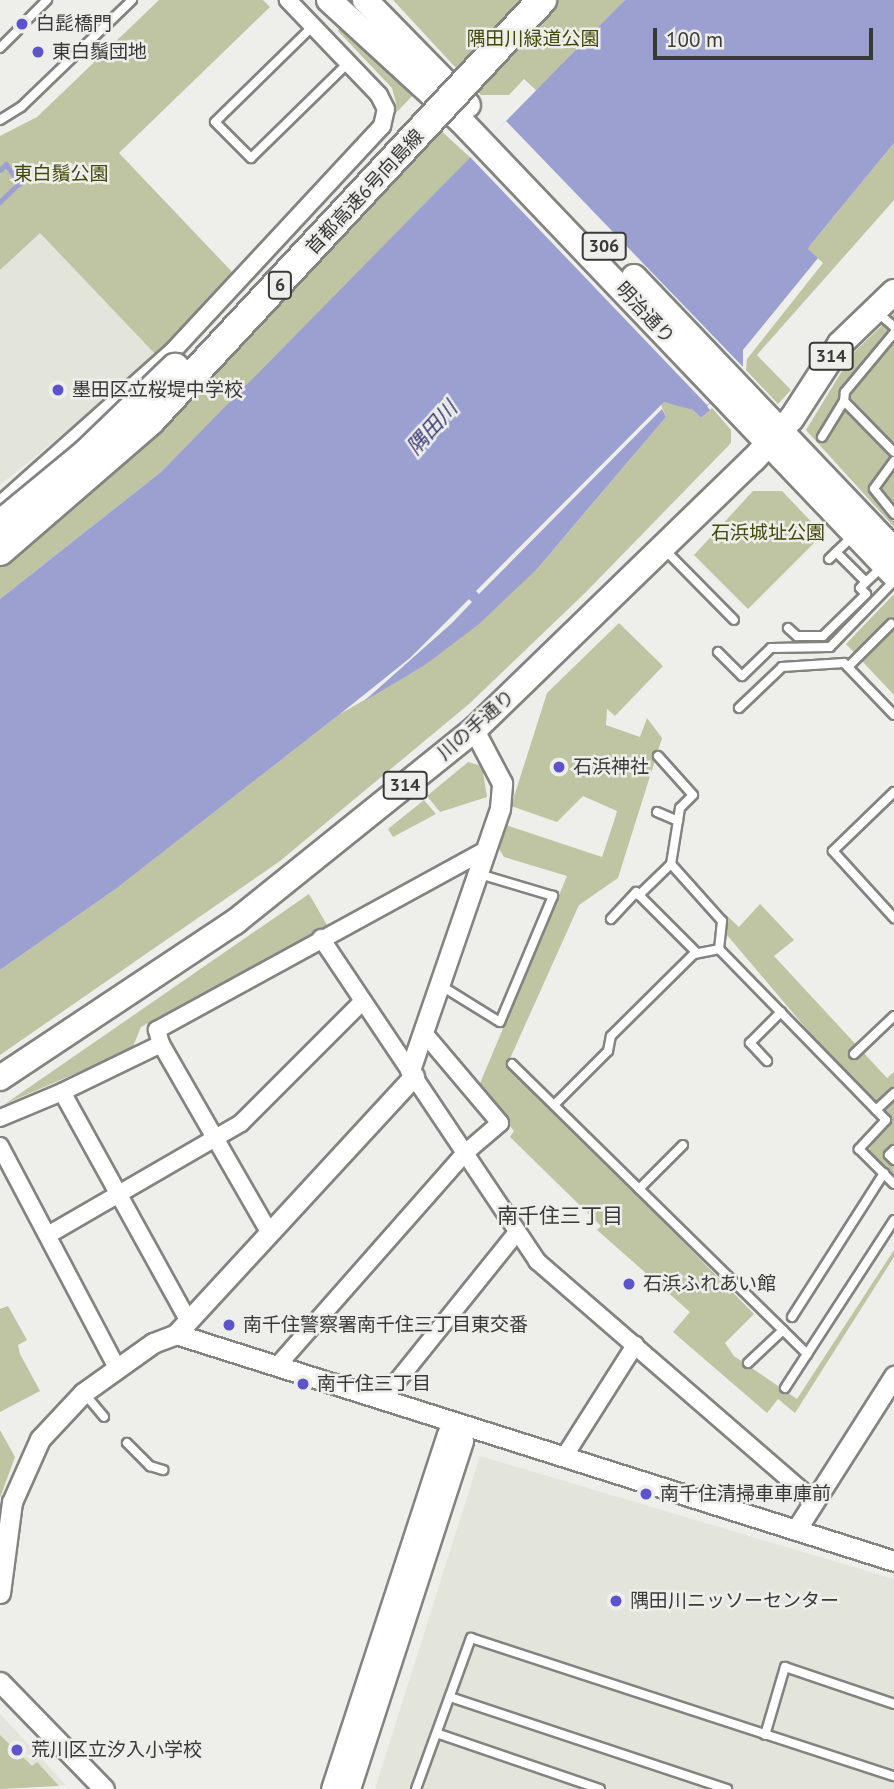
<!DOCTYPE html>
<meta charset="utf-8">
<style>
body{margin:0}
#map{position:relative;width:894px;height:1789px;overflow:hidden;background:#eeefeb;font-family:"PT Sans","Noto Sans JP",sans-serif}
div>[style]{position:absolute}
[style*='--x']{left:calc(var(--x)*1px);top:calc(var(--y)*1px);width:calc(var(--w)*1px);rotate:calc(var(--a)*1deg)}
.built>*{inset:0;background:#e3e4da}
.green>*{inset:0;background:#bfc4a3}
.water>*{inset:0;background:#9ca0d1}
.pier>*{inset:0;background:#eeefeb}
.stream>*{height:4.5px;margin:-2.25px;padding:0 2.25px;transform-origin:2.25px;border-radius:2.25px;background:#9ca0d1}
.roads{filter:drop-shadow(2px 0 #838380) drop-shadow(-2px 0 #838380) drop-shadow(0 2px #838380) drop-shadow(0 -2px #838380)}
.service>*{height:8px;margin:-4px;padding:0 4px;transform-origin:4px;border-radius:4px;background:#fff}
.minor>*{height:16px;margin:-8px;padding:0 8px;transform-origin:8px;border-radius:8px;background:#fff}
.tertiary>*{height:19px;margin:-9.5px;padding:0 9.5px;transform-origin:9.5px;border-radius:9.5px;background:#fff}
.primary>*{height:24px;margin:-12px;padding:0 12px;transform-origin:12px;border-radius:12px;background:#fff}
.bridges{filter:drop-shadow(2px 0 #838380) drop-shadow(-2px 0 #838380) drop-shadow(0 2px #838380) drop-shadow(0 -2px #838380)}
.motorway-bridge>*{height:28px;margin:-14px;padding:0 14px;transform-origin:14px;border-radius:14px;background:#fff}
.dots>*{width:19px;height:19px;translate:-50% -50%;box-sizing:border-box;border:4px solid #eeefeb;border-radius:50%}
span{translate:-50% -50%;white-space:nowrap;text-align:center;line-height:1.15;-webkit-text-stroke:5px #eeefeb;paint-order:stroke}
.shield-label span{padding:2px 5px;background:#eeefeb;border:2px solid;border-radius:5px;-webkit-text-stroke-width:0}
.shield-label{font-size:18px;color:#393937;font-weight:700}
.poi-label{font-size:19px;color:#393937}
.left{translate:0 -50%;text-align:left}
.park-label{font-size:19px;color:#434809}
.street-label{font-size:19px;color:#393937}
.water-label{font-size:21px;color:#393774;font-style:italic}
.neighbourhood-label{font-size:21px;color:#393937}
.scale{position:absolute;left:653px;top:28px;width:220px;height:32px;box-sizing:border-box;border:4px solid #393937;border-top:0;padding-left:9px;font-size:21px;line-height:24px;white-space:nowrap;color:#393937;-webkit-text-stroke:5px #eeefeb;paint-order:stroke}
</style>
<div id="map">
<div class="built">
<div style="clip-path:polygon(40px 232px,158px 357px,0 485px,0 270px)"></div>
<div style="clip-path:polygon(480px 1456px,894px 1579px,894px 1789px,375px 1789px)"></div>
<div style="clip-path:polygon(0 1714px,66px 1785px,0 1789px)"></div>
</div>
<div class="green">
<div style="clip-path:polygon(159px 0,263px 0,270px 7px,119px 153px,235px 275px,158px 357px,40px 233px,0 270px,0 136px,37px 117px)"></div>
<div style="clip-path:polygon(393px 0,625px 0,539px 93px,524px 79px,509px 95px,481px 95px)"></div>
<div style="clip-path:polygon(340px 26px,373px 60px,417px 91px,393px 116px,390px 117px,396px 103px,392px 88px,338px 31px)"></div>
<div style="clip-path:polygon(427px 118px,473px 160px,161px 472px,0 599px,0 536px,115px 443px)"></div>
<div style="clip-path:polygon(894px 143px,894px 200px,757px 355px,791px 390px,778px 404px,746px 370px,747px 359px,823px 263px,808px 249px,812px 243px)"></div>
<div style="clip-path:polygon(894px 314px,894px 527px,806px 430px,853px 353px)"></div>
<div style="clip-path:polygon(664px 401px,693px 410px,701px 418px,712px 408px,731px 430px,731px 443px,586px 592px,469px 704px,280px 861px,0 1055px,0 970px,117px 888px,340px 714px,425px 665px,538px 568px,666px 417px,661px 405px)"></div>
<div style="clip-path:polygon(753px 491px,782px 491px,823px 534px,748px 609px,694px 555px)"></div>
<div style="clip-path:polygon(893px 595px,894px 596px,894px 695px,846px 644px)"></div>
<div style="clip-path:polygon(619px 623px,663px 666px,615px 716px,607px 709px,606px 725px,640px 737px,647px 718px,662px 738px,618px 878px,579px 905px,508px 1063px,754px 1314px,725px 1343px,734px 1356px,797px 1399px,894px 1250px,894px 1257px,795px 1413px,778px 1399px,767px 1413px,673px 1332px,690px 1312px,597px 1230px,601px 1226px,510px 1137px,514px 1131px,478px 1088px,567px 876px,504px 857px,498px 847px,506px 825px,602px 857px,615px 818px,617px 811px,583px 796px,557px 822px,511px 806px,547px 693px)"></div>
<div style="clip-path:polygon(468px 762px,482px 766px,487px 797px,440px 812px,427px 796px)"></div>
<div style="clip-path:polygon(424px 800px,436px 814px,393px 837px,388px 829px)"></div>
<div style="clip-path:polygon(309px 894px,327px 925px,141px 1027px,132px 1049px,5px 1104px)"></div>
<div style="clip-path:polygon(760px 904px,794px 940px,774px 956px,887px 1078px,894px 1072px,894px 1176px,868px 1151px,887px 1124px,716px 922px,725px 914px,739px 927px)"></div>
<div style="clip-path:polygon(8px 1306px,27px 1340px,18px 1345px,20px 1354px,40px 1391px,0 1412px,0 1309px)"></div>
<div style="clip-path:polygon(0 1430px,15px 1457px,0 1498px)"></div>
<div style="clip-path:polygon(0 1735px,32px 1766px,37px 1762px,59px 1786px,0 1789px)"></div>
</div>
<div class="water">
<div style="clip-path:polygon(625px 0,894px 0,894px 143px,812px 243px,808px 249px,818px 258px,743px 350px,743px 371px,707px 406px,710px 410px,701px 418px,693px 410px,664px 402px,476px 591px,479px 594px,662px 409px,666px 417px,576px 523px,538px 568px,479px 624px,425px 665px,363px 702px,452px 623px,472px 602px,469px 599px,410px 658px,340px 714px,117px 888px,0 970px,0 599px,161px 472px)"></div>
</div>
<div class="pier">
<div style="clip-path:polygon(506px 121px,745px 369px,707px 405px,470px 157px)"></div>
</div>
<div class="stream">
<div style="--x:0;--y:170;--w:8;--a:-45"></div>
<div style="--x:6;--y:164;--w:24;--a:54"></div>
<div style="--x:20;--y:183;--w:28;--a:136"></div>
</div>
<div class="roads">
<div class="service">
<div style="--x:28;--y:19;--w:27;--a:-45"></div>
<div style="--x:313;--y:26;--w:137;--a:135.6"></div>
<div style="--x:215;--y:122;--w:51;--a:45"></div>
<div style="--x:251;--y:158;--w:136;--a:-44.4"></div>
<div style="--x:0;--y:48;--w:25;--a:-45"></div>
<div style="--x:0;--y:120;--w:25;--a:-32"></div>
<div style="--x:21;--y:107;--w:154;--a:-43.9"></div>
<div style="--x:877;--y:312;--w:23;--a:41"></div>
<div style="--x:894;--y:333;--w:77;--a:129.7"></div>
<div style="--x:845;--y:392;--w:9;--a:96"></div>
<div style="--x:844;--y:401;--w:71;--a:45.6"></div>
<div style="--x:822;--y:437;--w:42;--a:-58.6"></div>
<div style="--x:894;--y:461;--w:34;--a:126"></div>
<div style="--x:874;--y:489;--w:32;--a:51"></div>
<div style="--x:665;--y:550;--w:98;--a:45.4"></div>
<div style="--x:836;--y:552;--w:42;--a:45"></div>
<div style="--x:866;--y:582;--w:22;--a:-43"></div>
<div style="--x:829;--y:559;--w:33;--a:-44"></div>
<div style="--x:788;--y:628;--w:12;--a:42"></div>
<div style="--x:797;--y:636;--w:26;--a:0"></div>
<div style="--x:823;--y:636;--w:60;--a:-44.3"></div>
<div style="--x:866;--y:594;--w:8;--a:-135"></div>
<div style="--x:860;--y:588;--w:8;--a:-45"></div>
<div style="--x:718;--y:652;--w:34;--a:45"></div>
<div style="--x:742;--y:676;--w:40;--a:-44"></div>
<div style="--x:771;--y:648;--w:59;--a:-1"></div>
<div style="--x:830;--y:647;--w:92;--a:-45.9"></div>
<div style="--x:848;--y:667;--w:61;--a:-45"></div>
<div style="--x:739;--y:708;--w:59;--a:-43.6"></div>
<div style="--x:782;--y:667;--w:62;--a:-3.7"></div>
<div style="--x:844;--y:663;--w:72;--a:46.1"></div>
<div style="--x:658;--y:756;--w:52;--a:48.1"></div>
<div style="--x:693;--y:795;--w:18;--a:135"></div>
<div style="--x:680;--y:808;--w:57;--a:99.1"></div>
<div style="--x:671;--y:864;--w:76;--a:48.2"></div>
<div style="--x:722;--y:921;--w:28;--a:96"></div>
<div style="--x:719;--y:949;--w:239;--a:45.7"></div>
<div style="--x:886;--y:1120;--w:40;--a:133"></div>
<div style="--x:859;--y:1149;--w:49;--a:45"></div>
<div style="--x:894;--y:792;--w:85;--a:136"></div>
<div style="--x:833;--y:851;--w:91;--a:47.7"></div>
<div style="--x:657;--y:812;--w:23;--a:23"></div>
<div style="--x:671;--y:864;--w:45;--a:135.9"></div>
<div style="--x:639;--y:895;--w:82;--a:45"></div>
<div style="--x:611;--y:919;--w:37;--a:-47"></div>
<div style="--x:636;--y:892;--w:4;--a:45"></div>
<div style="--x:440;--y:985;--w:70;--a:31.7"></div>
<div style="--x:500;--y:1022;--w:137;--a:-67.2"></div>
<div style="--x:553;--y:896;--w:77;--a:-163.4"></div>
<div style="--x:854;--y:1054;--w:55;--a:-43.5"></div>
<div style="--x:767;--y:1061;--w:25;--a:-133"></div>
<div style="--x:750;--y:1043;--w:44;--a:-45"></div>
<div style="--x:512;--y:1064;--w:414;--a:44.5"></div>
<div style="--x:554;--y:1105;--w:76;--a:-45"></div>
<div style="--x:608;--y:1051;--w:15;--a:-79"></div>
<div style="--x:611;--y:1036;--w:117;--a:-44.7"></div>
<div style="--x:694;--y:954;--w:25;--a:-11"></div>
<div style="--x:876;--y:1110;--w:25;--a:-43"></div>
<div style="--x:894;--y:1150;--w:7;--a:135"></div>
<div style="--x:889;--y:1155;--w:7;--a:45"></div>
<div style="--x:639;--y:1189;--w:62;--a:-45"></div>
<div style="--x:792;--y:1317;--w:171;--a:-57.4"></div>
<div style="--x:748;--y:1363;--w:48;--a:-43.3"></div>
<div style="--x:785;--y:1388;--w:200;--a:-57"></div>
<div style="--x:84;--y:1393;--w:31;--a:50"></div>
<div style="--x:127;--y:1443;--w:33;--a:45"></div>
<div style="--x:150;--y:1466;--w:14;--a:17"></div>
<div style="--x:450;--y:1697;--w:292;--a:18.4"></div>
<div style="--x:439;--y:1734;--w:170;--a:18.9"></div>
<div style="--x:765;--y:1735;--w:71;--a:-73.6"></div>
<div style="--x:785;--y:1667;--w:115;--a:18.7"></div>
<div style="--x:416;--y:1789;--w:161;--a:-70"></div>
<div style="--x:471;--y:1638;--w:445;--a:18.1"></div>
</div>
<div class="minor">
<div style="--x:0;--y:505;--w:230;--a:-41.7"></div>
<div style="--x:172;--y:352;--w:309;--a:-47.1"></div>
<div style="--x:382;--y:126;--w:17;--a:-77"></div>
<div style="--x:386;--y:109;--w:16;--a:-117"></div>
<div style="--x:379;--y:95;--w:132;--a:-133.8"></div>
<div style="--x:321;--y:938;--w:389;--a:56.2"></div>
<div style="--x:537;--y:1261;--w:365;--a:40.9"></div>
<div style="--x:161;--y:1044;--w:217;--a:60.1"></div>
<div style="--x:0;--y:1118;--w:67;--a:-22.8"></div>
<div style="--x:0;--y:1146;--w:251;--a:62.2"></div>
<div style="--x:48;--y:1235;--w:223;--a:-30.1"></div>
<div style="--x:241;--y:1123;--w:171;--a:-45"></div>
<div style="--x:188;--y:1320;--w:260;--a:-118.9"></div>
<div style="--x:62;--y:1092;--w:110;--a:-25.9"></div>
<div style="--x:161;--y:1044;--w:15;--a:-106"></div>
<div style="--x:157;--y:1030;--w:373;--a:-28.7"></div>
<div style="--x:278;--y:1365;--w:283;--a:-48.6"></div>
<div style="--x:465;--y:1153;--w:46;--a:-40.6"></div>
<div style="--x:500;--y:1123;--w:118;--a:-130.2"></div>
<div style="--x:382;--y:1400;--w:216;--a:-51.2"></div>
<div style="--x:564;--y:1457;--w:133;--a:-57.6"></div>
</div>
<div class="tertiary">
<div style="--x:410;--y:1070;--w:277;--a:-71"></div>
<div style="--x:500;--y:808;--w:25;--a:-85"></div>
<div style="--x:502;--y:783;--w:60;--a:-117.8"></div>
<div style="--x:176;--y:1334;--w:351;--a:-47.3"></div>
<div style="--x:796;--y:1530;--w:183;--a:-57.5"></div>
<div style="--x:0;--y:1593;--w:92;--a:-82.5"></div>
<div style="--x:12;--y:1502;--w:69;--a:-66"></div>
<div style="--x:40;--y:1439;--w:63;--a:-46.9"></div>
<div style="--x:83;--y:1393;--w:86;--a:-35.5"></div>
<div style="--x:153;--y:1343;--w:25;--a:-21"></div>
<div style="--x:176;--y:1334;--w:753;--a:17.54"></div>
<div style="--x:0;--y:1682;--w:149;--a:45.8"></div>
<div style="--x:331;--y:1789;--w:373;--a:-71.9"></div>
<div style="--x:447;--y:1434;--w:16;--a:-40"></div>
<div style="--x:459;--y:1424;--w:17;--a:77"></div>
<div style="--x:463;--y:1441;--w:366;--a:108"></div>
</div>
<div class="primary">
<div style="--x:329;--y:0;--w:180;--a:42.5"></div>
<div style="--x:462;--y:122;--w:626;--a:46.36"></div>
<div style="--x:365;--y:0;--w:147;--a:45.6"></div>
<div style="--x:634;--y:277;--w:377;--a:46.4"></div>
<div style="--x:0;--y:1078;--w:282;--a:-33.6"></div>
<div style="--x:235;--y:922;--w:307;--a:-38.8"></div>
<div style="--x:474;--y:730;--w:388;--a:-44.1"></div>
<div style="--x:753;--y:460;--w:57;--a:-47.1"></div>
<div style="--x:792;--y:418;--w:88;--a:-57"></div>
<div style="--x:840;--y:344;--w:75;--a:-43.9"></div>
</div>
</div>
<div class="bridges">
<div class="motorway-bridge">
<div style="--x:0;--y:525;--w:112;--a:-39.5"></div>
<div style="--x:86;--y:454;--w:124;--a:-44"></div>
<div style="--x:0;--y:551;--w:200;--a:-40.9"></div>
<div style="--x:151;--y:420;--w:574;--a:-47.05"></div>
</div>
</div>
<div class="dots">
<div style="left:22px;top:24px;background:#5d54cc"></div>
<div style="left:38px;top:52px;background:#5d54cc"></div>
<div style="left:58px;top:390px;background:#5d54cc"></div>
<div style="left:559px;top:767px;background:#5d54cc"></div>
<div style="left:629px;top:1284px;background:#5d54cc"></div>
<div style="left:229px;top:1325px;background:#5d54cc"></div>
<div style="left:303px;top:1384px;background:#5d54cc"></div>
<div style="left:646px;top:1494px;background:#5d54cc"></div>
<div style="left:616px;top:1601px;background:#5d54cc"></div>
<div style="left:17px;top:1750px;background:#5d54cc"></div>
</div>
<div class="shield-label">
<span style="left:604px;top:246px">306</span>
<span style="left:280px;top:285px">6</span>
<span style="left:831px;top:356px">314</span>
<span style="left:405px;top:785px">314</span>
</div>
<div class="poi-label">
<span class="left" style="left:36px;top:24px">白髭橋門</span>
<span class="left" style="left:52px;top:52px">東白鬚団地</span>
<span class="left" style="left:72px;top:390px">墨田区立桜堤中学校</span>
<span class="left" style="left:573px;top:767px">石浜神社</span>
<span class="left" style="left:643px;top:1284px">石浜ふれあい館</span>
<span class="left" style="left:243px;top:1325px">南千住警察署南千住三丁目東交番</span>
<span class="left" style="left:317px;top:1384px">南千住三丁目</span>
<span class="left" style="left:660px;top:1494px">南千住清掃車車庫前</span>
<span class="left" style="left:630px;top:1601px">隅田川ニッソーセンター</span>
<span class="left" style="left:31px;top:1750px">荒川区立汐入小学校</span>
</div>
<div class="park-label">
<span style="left:533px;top:39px">隅田川緑道公園</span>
<span style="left:61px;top:174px">東白鬚公園</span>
<span style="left:768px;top:533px">石浜城址公園</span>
</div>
<div class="street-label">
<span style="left:365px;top:192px;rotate:-47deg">首都高速6号向島線</span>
<span style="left:645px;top:313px;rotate:47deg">明治通り</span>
<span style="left:476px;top:725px;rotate:-41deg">川の手通り</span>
</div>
<div class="water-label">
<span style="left:432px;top:428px;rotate:-48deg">隅田川</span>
</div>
<div class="neighbourhood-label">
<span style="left:560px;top:1216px">南千住三丁目</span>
</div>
<div class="scale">100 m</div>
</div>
